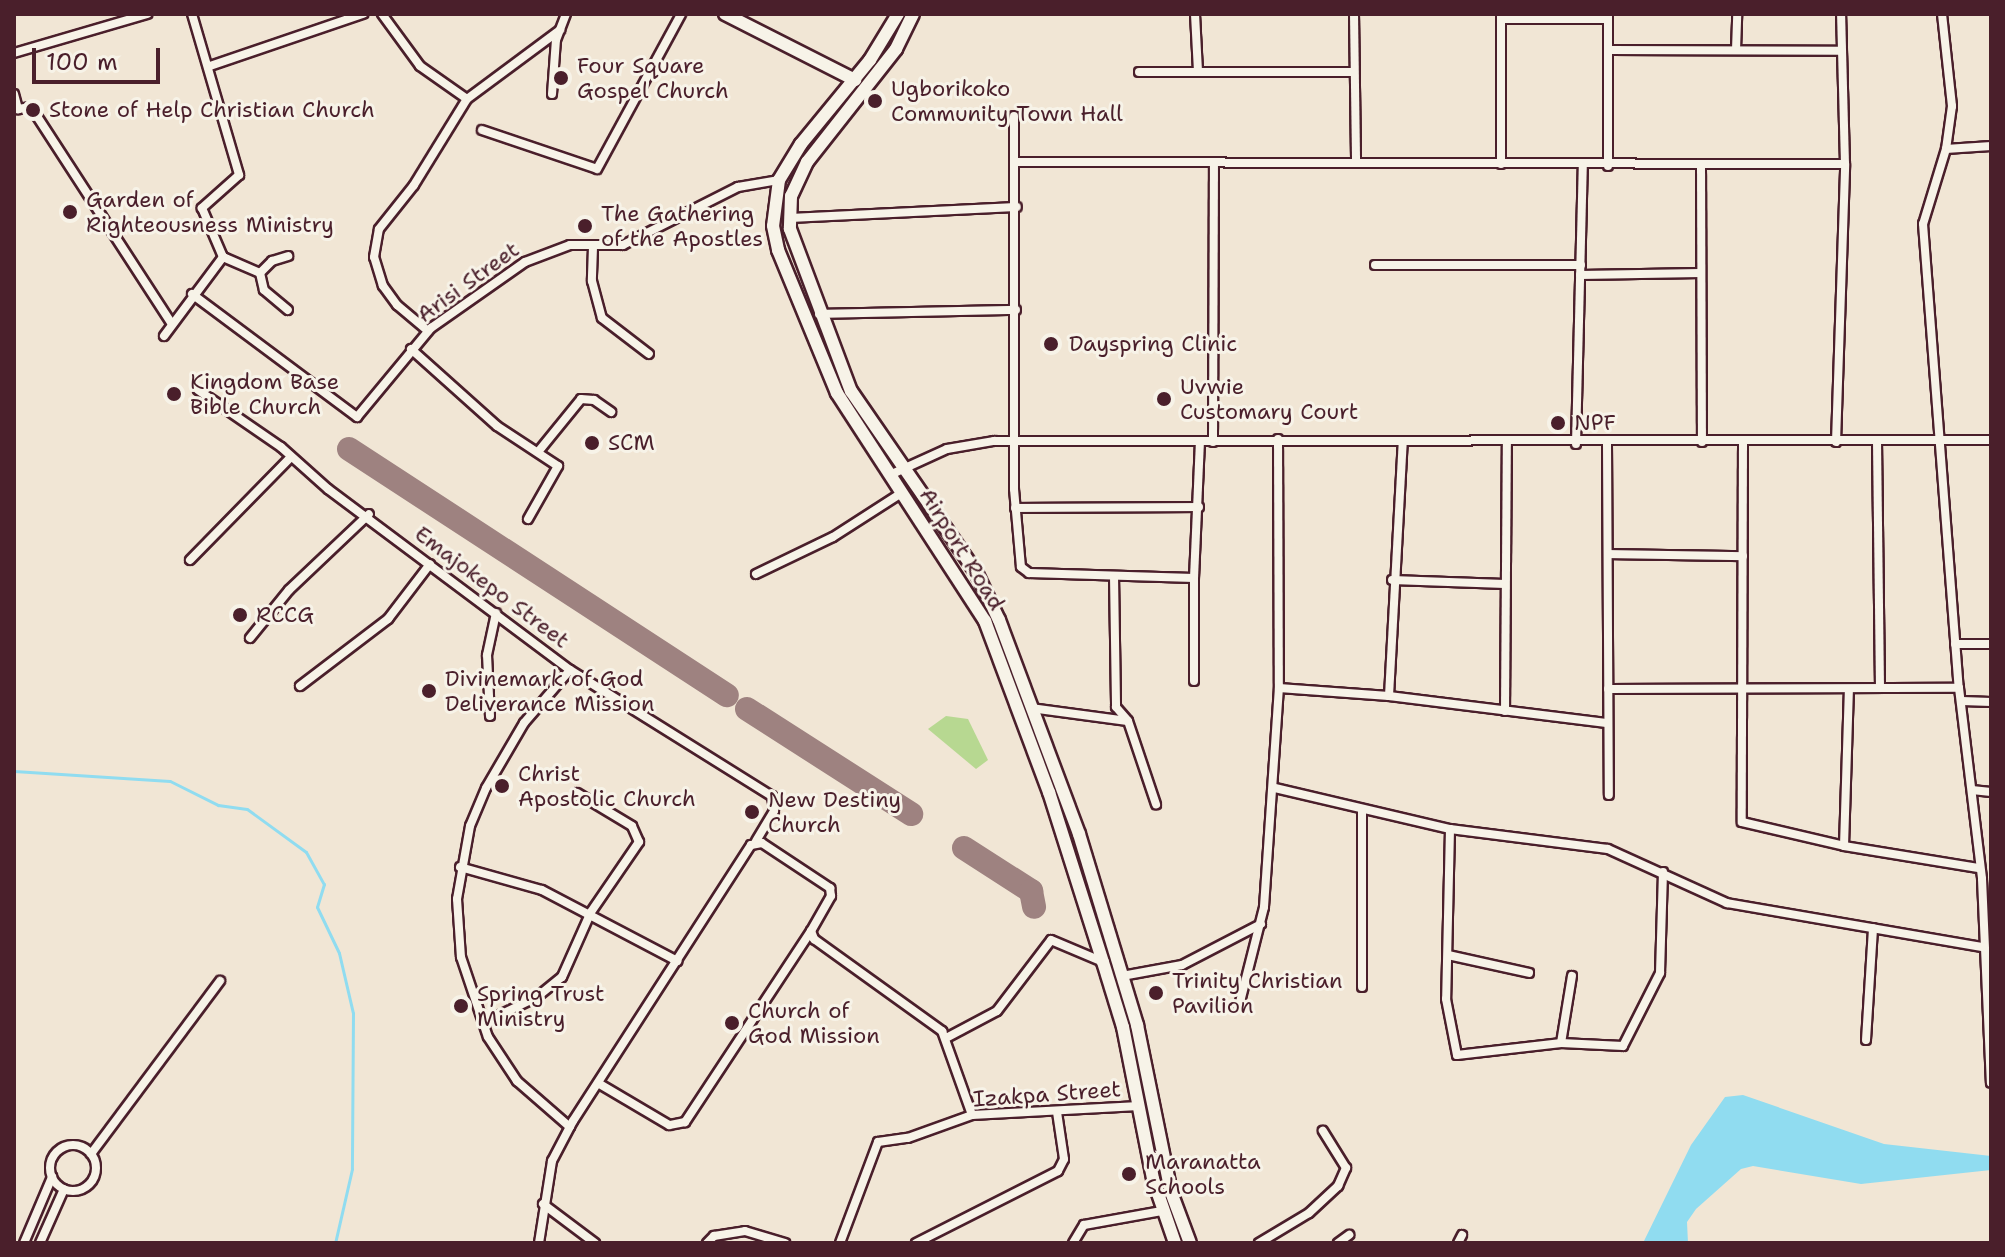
<!DOCTYPE html>
<style>
body{margin:0}
#map{position:relative;width:2005px;height:1257px;overflow:hidden;background:#f1e6d5;font-family:"Shantell Sans",sans-serif}
div>[style]{position:absolute}
[style*='--x']{left:calc(var(--x)*1px);top:calc(var(--y)*1px);width:calc(var(--w)*1px);rotate:calc(var(--a)*1deg)}
.green>*{inset:0;background:#b7d891}
.water>*{inset:0;background:#90dcf0}
.stream>*{height:3px;margin:-1.5px;padding:0 1.5px;transform-origin:1.5px;border-radius:1.5px;background:#90dcf0}
.taxiway>*{height:24px;margin:-12px;padding:0 12px;transform-origin:12px;border-radius:12px;background:#9e8280}
.roads{filter:drop-shadow(2px 0 #4a1f2b) drop-shadow(-2px 0 #4a1f2b) drop-shadow(0 2px #4a1f2b) drop-shadow(0 -2px #4a1f2b)}
.street>*{height:8px;margin:-4px;padding:0 4px;transform-origin:4px;border-radius:4px;background:#f7f3e8}
.street>.ring{margin:-4px;padding:0;box-sizing:content-box;background:none;border:8px solid #f7f3e8;border-radius:50%}
.secondary>*{height:12px;margin:-6px;padding:0 6px;transform-origin:6px;border-radius:6px;background:#f7f3e8}
.dots>*{width:22px;height:22px;translate:-50% -50%;box-sizing:border-box;border:4px solid #f7f3e8;border-radius:50%}
span{translate:-50% -50%;white-space:nowrap;text-align:center;line-height:1.15;-webkit-text-stroke:6px #f7f3e8;paint-order:stroke}
.poi-label{font-size:22px;color:#4a1f2b}
.left{translate:0 -50%;text-align:left}
.street-label{font-size:22px;color:#4a1f2b}
.frame{position:absolute;inset:0;border:16px solid #4a1f2b;pointer-events:none}
.scale{position:absolute;left:32px;top:48px;width:128px;height:36px;box-sizing:border-box;border:4px solid #4a1f2b;border-top:0;padding-left:10px;font-size:24px;line-height:28px;white-space:nowrap;color:#4a1f2b;-webkit-text-stroke:6px #f7f3e8;paint-order:stroke}
</style>
<div id="map">
<div class="green">
<div style="clip-path:polygon(946px 716px,968px 719px,988px 760px,976px 769px,928px 729px)"></div>
</div>
<div class="water">
<div style="clip-path:polygon(1743px 1095px,1884px 1144px,1991px 1156px,1991px 1170px,1861px 1184px,1753px 1166px,1741px 1169px,1696px 1209px,1687px 1222px,1688px 1243px,1643px 1243px,1691px 1145px,1725px 1097px)"></div>
</div>
<div class="stream">
<div style="--x:14;--y:771;--w:156;--a:3.7"></div>
<div style="--x:170;--y:781;--w:54;--a:26.6"></div>
<div style="--x:218;--y:805;--w:29;--a:8"></div>
<div style="--x:247;--y:809;--w:73;--a:36.1"></div>
<div style="--x:306;--y:852;--w:37;--a:61"></div>
<div style="--x:324;--y:884;--w:24;--a:107"></div>
<div style="--x:317;--y:907;--w:51;--a:64.4"></div>
<div style="--x:339;--y:953;--w:62;--a:76.9"></div>
<div style="--x:353;--y:1013;--w:156;--a:90.4"></div>
<div style="--x:352;--y:1169;--w:76;--a:102.9"></div>
</div>
<div class="taxiway">
<div style="--x:349;--y:449;--w:451;--a:33.1"></div>
<div style="--x:747;--y:709;--w:195;--a:32.6"></div>
<div style="--x:964;--y:848;--w:80;--a:32.7"></div>
<div style="--x:1031;--y:891;--w:16;--a:79"></div>
</div>
<div class="roads">
<div class="street">
<div style="--x:192;--y:14;--w:168;--a:73.7"></div>
<div style="--x:239;--y:175;--w:50;--a:138.3"></div>
<div style="--x:202;--y:208;--w:53;--a:66.8"></div>
<div style="--x:223;--y:257;--w:40;--a:23.4"></div>
<div style="--x:260;--y:273;--w:17;--a:-45"></div>
<div style="--x:272;--y:261;--w:17;--a:-17"></div>
<div style="--x:382;--y:14;--w:64;--a:53.8"></div>
<div style="--x:420;--y:66;--w:57;--a:35.1"></div>
<div style="--x:1195;--y:14;--w:58;--a:87"></div>
<div style="--x:1198;--y:72;--w:156;--a:0"></div>
<div style="--x:1354;--y:14;--w:149;--a:89.2"></div>
<div style="--x:1501;--y:14;--w:150;--a:90"></div>
<div style="--x:1942;--y:14;--w:93;--a:83.8"></div>
<div style="--x:1952;--y:106;--w:43;--a:97.9"></div>
<div style="--x:1946;--y:149;--w:78;--a:107"></div>
<div style="--x:1923;--y:224;--w:465;--a:85.6"></div>
<div style="--x:1959;--y:688;--w:192;--a:83.1"></div>
<div style="--x:1982;--y:879;--w:204;--a:87.5"></div>
<div style="--x:1501;--y:19;--w:107;--a:0"></div>
<div style="--x:1610;--y:50;--w:231;--a:0.2"></div>
<div style="--x:1736;--y:50;--w:36;--a:-88"></div>
<div style="--x:14;--y:53;--w:139;--a:-16.3"></div>
<div style="--x:210;--y:66;--w:162;--a:-18.8"></div>
<div style="--x:1139;--y:72;--w:59;--a:0"></div>
<div style="--x:14;--y:94;--w:16;--a:75"></div>
<div style="--x:18;--y:109;--w:13;--a:-9"></div>
<div style="--x:31;--y:107;--w:259;--a:57"></div>
<div style="--x:552;--y:94;--w:54;--a:-85.8"></div>
<div style="--x:556;--y:40;--w:28;--a:-69"></div>
<div style="--x:1014;--y:116;--w:373;--a:90"></div>
<div style="--x:1014;--y:489;--w:78;--a:84.9"></div>
<div style="--x:1021;--y:567;--w:10;--a:37"></div>
<div style="--x:1029;--y:573;--w:165;--a:1.7"></div>
<div style="--x:1194;--y:578;--w:136;--a:-87.5"></div>
<div style="--x:482;--y:130;--w:121;--a:18.7"></div>
<div style="--x:597;--y:169;--w:176;--a:-61.5"></div>
<div style="--x:1946;--y:149;--w:45;--a:-3.8"></div>
<div style="--x:1018;--y:162;--w:827;--a:0.14"></div>
<div style="--x:1701;--y:164;--w:278;--a:89.8"></div>
<div style="--x:1608;--y:166;--w:152;--a:-90"></div>
<div style="--x:789;--y:218;--w:228;--a:-2.8"></div>
<div style="--x:593;--y:247;--w:34;--a:92"></div>
<div style="--x:592;--y:281;--w:38;--a:75"></div>
<div style="--x:602;--y:318;--w:59;--a:37.5"></div>
<div style="--x:1375;--y:265;--w:206;--a:0"></div>
<div style="--x:260;--y:273;--w:17;--a:77"></div>
<div style="--x:264;--y:290;--w:31;--a:40"></div>
<div style="--x:1580;--y:275;--w:121;--a:-0.9"></div>
<div style="--x:192;--y:294;--w:206;--a:36.7"></div>
<div style="--x:357;--y:417;--w:116;--a:-50.3"></div>
<div style="--x:431;--y:328;--w:115;--a:-35.1"></div>
<div style="--x:525;--y:262;--w:48;--a:-20.7"></div>
<div style="--x:570;--y:245;--w:53;--a:0"></div>
<div style="--x:623;--y:245;--w:129;--a:-26.8"></div>
<div style="--x:738;--y:187;--w:42;--a:-9.7"></div>
<div style="--x:819;--y:314;--w:197;--a:-1.2"></div>
<div style="--x:428;--y:331;--w:40;--a:-140"></div>
<div style="--x:397;--y:305;--w:24;--a:-126"></div>
<div style="--x:383;--y:286;--w:30;--a:-107"></div>
<div style="--x:374;--y:257;--w:28;--a:-80"></div>
<div style="--x:379;--y:229;--w:56;--a:-51.5"></div>
<div style="--x:414;--y:185;--w:101;--a:-58.4"></div>
<div style="--x:467;--y:99;--w:116;--a:-36.6"></div>
<div style="--x:164;--y:336;--w:99;--a:-53.2"></div>
<div style="--x:411;--y:349;--w:115;--a:41.8"></div>
<div style="--x:497;--y:426;--w:73;--a:33.3"></div>
<div style="--x:558;--y:466;--w:61;--a:119.5"></div>
<div style="--x:198;--y:390;--w:101;--a:34.5"></div>
<div style="--x:281;--y:447;--w:63;--a:41.8"></div>
<div style="--x:328;--y:489;--w:302;--a:36.8"></div>
<div style="--x:570;--y:670;--w:238;--a:32"></div>
<div style="--x:772;--y:796;--w:15;--a:82"></div>
<div style="--x:774;--y:811;--w:35;--a:121"></div>
<div style="--x:1278;--y:439;--w:249;--a:89.8"></div>
<div style="--x:1213;--y:442;--w:280;--a:-89.8"></div>
<div style="--x:1743;--y:442;--w:380;--a:90.2"></div>
<div style="--x:1742;--y:822;--w:105;--a:13.2"></div>
<div style="--x:1844;--y:846;--w:136;--a:9.3"></div>
<div style="--x:1836;--y:442;--w:278;--a:-88.1"></div>
<div style="--x:1845;--y:164;--w:150;--a:-91.5"></div>
<div style="--x:1877;--y:442;--w:246;--a:89.3"></div>
<div style="--x:1576;--y:444;--w:278;--a:-88.6"></div>
<div style="--x:1607;--y:444;--w:351;--a:89.7"></div>
<div style="--x:538;--y:452;--w:68;--a:-50.9"></div>
<div style="--x:581;--y:399;--w:13;--a:4"></div>
<div style="--x:594;--y:400;--w:21;--a:35"></div>
<div style="--x:892;--y:474;--w:60;--a:-24.4"></div>
<div style="--x:947;--y:449;--w:48;--a:-9.7"></div>
<div style="--x:994;--y:441;--w:997;--a:-0.06"></div>
<div style="--x:1015;--y:508;--w:184;--a:-0.3"></div>
<div style="--x:1609;--y:554;--w:134;--a:0.9"></div>
<div style="--x:190;--y:560;--w:143;--a:-45.6"></div>
<div style="--x:756;--y:574;--w:85;--a:-25.7"></div>
<div style="--x:833;--y:537;--w:83;--a:-32.7"></div>
<div style="--x:1114;--y:576;--w:131;--a:89.1"></div>
<div style="--x:1116;--y:707;--w:18;--a:49"></div>
<div style="--x:1128;--y:721;--w:88;--a:71.4"></div>
<div style="--x:1392;--y:580;--w:113;--a:2"></div>
<div style="--x:250;--y:638;--w:62;--a:-50.9"></div>
<div style="--x:289;--y:590;--w:110;--a:-43.5"></div>
<div style="--x:1955;--y:644;--w:36;--a:0"></div>
<div style="--x:570;--y:670;--w:70;--a:131"></div>
<div style="--x:524;--y:723;--w:75;--a:120.3"></div>
<div style="--x:486;--y:788;--w:41;--a:112.8"></div>
<div style="--x:470;--y:826;--w:74;--a:100.1"></div>
<div style="--x:457;--y:899;--w:58;--a:86.1"></div>
<div style="--x:461;--y:957;--w:84;--a:71.4"></div>
<div style="--x:488;--y:1037;--w:53;--a:56.6"></div>
<div style="--x:517;--y:1081;--w:70;--a:41"></div>
<div style="--x:1194;--y:681;--w:103;--a:-90"></div>
<div style="--x:300;--y:686;--w:111;--a:-37.3"></div>
<div style="--x:388;--y:619;--w:69;--a:-52.6"></div>
<div style="--x:1608;--y:689;--w:351;--a:-0.2"></div>
<div style="--x:1389;--y:696;--w:255;--a:-86.9"></div>
<div style="--x:1962;--y:701;--w:29;--a:2"></div>
<div style="--x:1031;--y:708;--w:97;--a:7.7"></div>
<div style="--x:1505;--y:711;--w:268;--a:-89.6"></div>
<div style="--x:490;--y:716;--w:61;--a:-92.8"></div>
<div style="--x:487;--y:655;--w:43;--a:-77.9"></div>
<div style="--x:1275;--y:788;--w:180;--a:13.2"></div>
<div style="--x:1450;--y:829;--w:159;--a:7.2"></div>
<div style="--x:1608;--y:849;--w:131;--a:24.4"></div>
<div style="--x:1727;--y:903;--w:259;--a:9.8"></div>
<div style="--x:1972;--y:790;--w:19;--a:6"></div>
<div style="--x:1362;--y:809;--w:178;--a:90"></div>
<div style="--x:1450;--y:829;--w:170;--a:91.3"></div>
<div style="--x:1446;--y:999;--w:57;--a:78.9"></div>
<div style="--x:1457;--y:1055;--w:105;--a:-6.6"></div>
<div style="--x:1561;--y:1043;--w:62;--a:2.8"></div>
<div style="--x:1623;--y:1046;--w:82;--a:-63.1"></div>
<div style="--x:1660;--y:973;--w:101;--a:-88.3"></div>
<div style="--x:1844;--y:846;--w:156;--a:-88.2"></div>
<div style="--x:460;--y:867;--w:85;--a:15.7"></div>
<div style="--x:542;--y:890;--w:153;--a:27.7"></div>
<div style="--x:811;--y:931;--w:9;--a:69"></div>
<div style="--x:814;--y:939;--w:158;--a:35.7"></div>
<div style="--x:942;--y:1031;--w:89;--a:70.3"></div>
<div style="--x:1448;--y:955;--w:83;--a:12.5"></div>
<div style="--x:1122;--y:976;--w:61;--a:-10.4"></div>
<div style="--x:1182;--y:965;--w:89;--a:-27.4"></div>
<div style="--x:1239;--y:1006;--w:102;--a:-75.8"></div>
<div style="--x:1264;--y:907;--w:220;--a:-86.1"></div>
<div style="--x:1279;--y:688;--w:110;--a:4.2"></div>
<div style="--x:1389;--y:696;--w:219;--a:7.1"></div>
<div style="--x:483;--y:1023;--w:60;--a:-25.7"></div>
<div style="--x:537;--y:997;--w:32;--a:-39"></div>
<div style="--x:562;--y:977;--w:71;--a:-66"></div>
<div style="--x:591;--y:912;--w:85;--a:-55.6"></div>
<div style="--x:639;--y:842;--w:17;--a:-114"></div>
<div style="--x:632;--y:826;--w:64;--a:-149"></div>
<div style="--x:948;--y:1037;--w:55;--a:-28"></div>
<div style="--x:997;--y:1011;--w:89;--a:-52.7"></div>
<div style="--x:1051;--y:940;--w:56;--a:22.9"></div>
<div style="--x:1866;--y:1040;--w:112;--a:-86.4"></div>
<div style="--x:1561;--y:1043;--w:68;--a:-80.7"></div>
<div class="ring" style="left:50px;top:1145px;width:38px;height:38px"></div>
<div style="--x:91;--y:1154;--w:216;--a:-53.3"></div>
<div style="--x:543;--y:1204;--w:65;--a:36.9"></div>
<div style="--x:24;--y:1243;--w:72;--a:-67"></div>
<div style="--x:40;--y:1243;--w:59;--a:-66"></div>
<div style="--x:539;--y:1243;--w:83;--a:-81"></div>
<div style="--x:552;--y:1161;--w:45;--a:-62.3"></div>
<div style="--x:573;--y:1121;--w:328;--a:-57.2"></div>
<div style="--x:751;--y:845;--w:11;--a:-10"></div>
<div style="--x:762;--y:843;--w:82;--a:33.5"></div>
<div style="--x:830;--y:888;--w:8;--a:83"></div>
<div style="--x:831;--y:896;--w:40;--a:119.7"></div>
<div style="--x:811;--y:931;--w:229;--a:123.4"></div>
<div style="--x:685;--y:1122;--w:16;--a:169"></div>
<div style="--x:669;--y:1125;--w:82;--a:-149.4"></div>
<div style="--x:707;--y:1243;--w:10;--a:-45"></div>
<div style="--x:714;--y:1236;--w:31;--a:-9"></div>
<div style="--x:745;--y:1231;--w:42;--a:16.7"></div>
<div style="--x:840;--y:1243;--w:108;--a:-69.4"></div>
<div style="--x:878;--y:1142;--w:30;--a:-8"></div>
<div style="--x:908;--y:1138;--w:68;--a:-19.8"></div>
<div style="--x:972;--y:1115;--w:167;--a:-3.1"></div>
<div style="--x:916;--y:1243;--w:159;--a:-26.9"></div>
<div style="--x:1058;--y:1171;--w:13;--a:-63"></div>
<div style="--x:1064;--y:1159;--w:48;--a:-98.5"></div>
<div style="--x:1073;--y:1243;--w:21;--a:-59"></div>
<div style="--x:1084;--y:1225;--w:79;--a:-10.2"></div>
<div style="--x:1259;--y:1243;--w:58;--a:-31"></div>
<div style="--x:1309;--y:1213;--w:40;--a:-43"></div>
<div style="--x:1338;--y:1186;--w:20;--a:-66"></div>
<div style="--x:1346;--y:1168;--w:44;--a:-121.9"></div>
<div style="--x:1338;--y:1243;--w:14;--a:-36"></div>
<div style="--x:1458;--y:1243;--w:9;--a:-63"></div>
</div>
<div class="secondary">
<div style="--x:725;--y:14;--w:146;--a:26.9"></div>
<div style="--x:898;--y:14;--w:54;--a:121.3"></div>
<div style="--x:870;--y:60;--w:109;--a:129.4"></div>
<div style="--x:801;--y:144;--w:42;--a:121.4"></div>
<div style="--x:779;--y:180;--w:46;--a:97.4"></div>
<div style="--x:773;--y:226;--w:25;--a:78"></div>
<div style="--x:778;--y:250;--w:155;--a:67.6"></div>
<div style="--x:837;--y:393;--w:272;--a:57"></div>
<div style="--x:985;--y:621;--w:183;--a:69.5"></div>
<div style="--x:1049;--y:792;--w:178;--a:72.4"></div>
<div style="--x:1103;--y:962;--w:68;--a:72.9"></div>
<div style="--x:1123;--y:1027;--w:155;--a:78.8"></div>
<div style="--x:1153;--y:1179;--w:68;--a:71"></div>
<div style="--x:913;--y:14;--w:39;--a:116"></div>
<div style="--x:896;--y:49;--w:144;--a:128.2"></div>
<div style="--x:807;--y:162;--w:38;--a:115"></div>
<div style="--x:791;--y:196;--w:33;--a:92"></div>
<div style="--x:790;--y:229;--w:173;--a:69.4"></div>
<div style="--x:851;--y:391;--w:220;--a:55.4"></div>
<div style="--x:976;--y:572;--w:53;--a:64.4"></div>
<div style="--x:999;--y:620;--w:228;--a:69.5"></div>
<div style="--x:1079;--y:834;--w:200;--a:73.1"></div>
<div style="--x:1137;--y:1025;--w:170;--a:78.5"></div>
<div style="--x:1171;--y:1192;--w:54;--a:69.6"></div>
</div>
</div>
<div class="dots">
<div style="left:561px;top:78px;background:#4a1f2b"></div>
<div style="left:875px;top:101px;background:#4a1f2b"></div>
<div style="left:33px;top:110px;background:#4a1f2b"></div>
<div style="left:70px;top:212px;background:#4a1f2b"></div>
<div style="left:585px;top:226px;background:#4a1f2b"></div>
<div style="left:1051px;top:344px;background:#4a1f2b"></div>
<div style="left:174px;top:394px;background:#4a1f2b"></div>
<div style="left:1164px;top:399px;background:#4a1f2b"></div>
<div style="left:1558px;top:423px;background:#4a1f2b"></div>
<div style="left:592px;top:443px;background:#4a1f2b"></div>
<div style="left:240px;top:615px;background:#4a1f2b"></div>
<div style="left:429px;top:691px;background:#4a1f2b"></div>
<div style="left:502px;top:786px;background:#4a1f2b"></div>
<div style="left:752px;top:812px;background:#4a1f2b"></div>
<div style="left:1156px;top:993px;background:#4a1f2b"></div>
<div style="left:461px;top:1006px;background:#4a1f2b"></div>
<div style="left:732px;top:1023px;background:#4a1f2b"></div>
<div style="left:1129px;top:1174px;background:#4a1f2b"></div>
</div>
<div class="poi-label">
<span class="left" style="left:577px;top:78px">Four Square<br>Gospel Church</span>
<span class="left" style="left:891px;top:101px">Ugborikoko<br>Community Town Hall</span>
<span class="left" style="left:49px;top:110px">Stone of Help Christian Church</span>
<span class="left" style="left:86px;top:212px">Garden of<br>Righteousness Ministry</span>
<span class="left" style="left:601px;top:226px">The Gathering<br>of the Apostles</span>
<span class="left" style="left:1069px;top:344px">Dayspring Clinic</span>
<span class="left" style="left:190px;top:394px">Kingdom Base<br>Bible Church</span>
<span class="left" style="left:1180px;top:399px">Uvwie<br>Customary Court</span>
<span class="left" style="left:1574px;top:423px">NPF</span>
<span class="left" style="left:608px;top:443px">SCM</span>
<span class="left" style="left:256px;top:615px">RCCG</span>
<span class="left" style="left:445px;top:691px">Divinemark of God<br>Deliverance Mission</span>
<span class="left" style="left:518px;top:786px">Christ<br>Apostolic Church</span>
<span class="left" style="left:768px;top:812px">New Destiny<br>Church</span>
<span class="left" style="left:1172px;top:993px">Trinity Christian<br>Pavilion</span>
<span class="left" style="left:477px;top:1006px">Spring Trust<br>Ministry</span>
<span class="left" style="left:748px;top:1023px">Church of<br>God Mission</span>
<span class="left" style="left:1145px;top:1174px">Maranatta<br>Schools</span>
</div>
<div class="street-label">
<span style="left:468px;top:282px;rotate:-36deg">Arisi Street</span>
<span style="left:962px;top:549px;rotate:58deg">Airport Road</span>
<span style="left:492px;top:587px;rotate:37deg">Emajokepo Street</span>
<span style="left:1047px;top:1094px;rotate:-4deg">Izakpa Street</span>
</div>
<div class="frame"></div>
<div class="scale">100 m</div>
</div>
